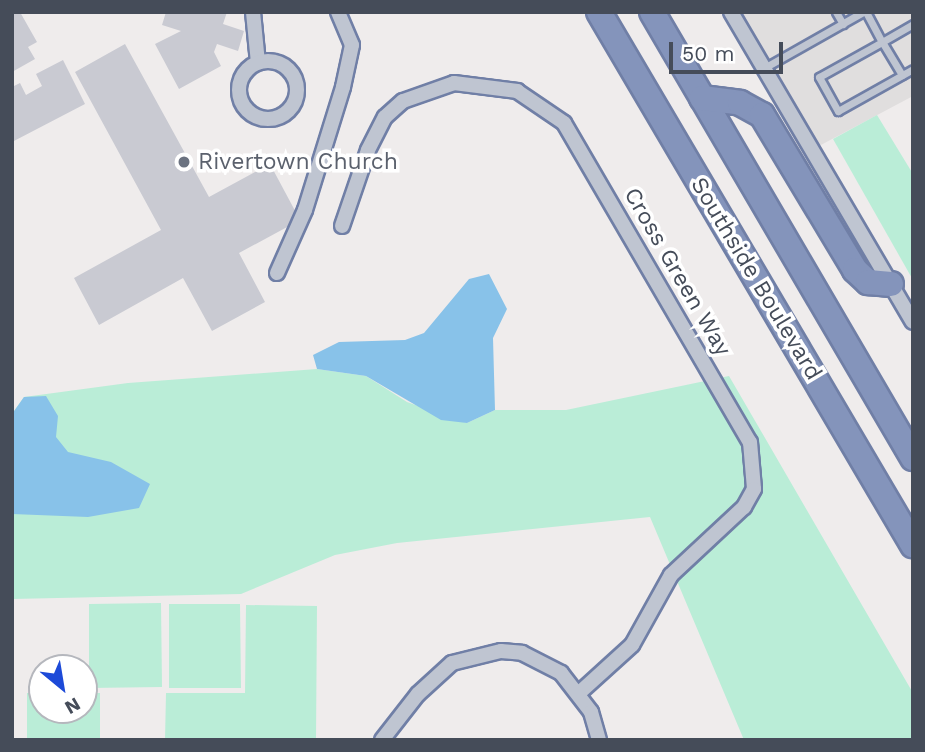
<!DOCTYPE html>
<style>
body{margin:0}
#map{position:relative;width:925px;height:752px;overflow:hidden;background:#efecec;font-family:"Work Sans",sans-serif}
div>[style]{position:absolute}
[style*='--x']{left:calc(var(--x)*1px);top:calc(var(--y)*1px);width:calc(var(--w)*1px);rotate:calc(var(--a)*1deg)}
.education>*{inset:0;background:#e0dede}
.green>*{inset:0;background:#baedd7}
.water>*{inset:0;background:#88c2e9}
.building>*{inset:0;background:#c9cad2}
.roads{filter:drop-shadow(2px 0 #707fa6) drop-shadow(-2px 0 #707fa6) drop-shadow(0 2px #707fa6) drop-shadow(0 -2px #707fa6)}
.lane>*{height:7px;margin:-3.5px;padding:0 3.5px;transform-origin:3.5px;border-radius:3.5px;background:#bfc5d1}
.street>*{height:14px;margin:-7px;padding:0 7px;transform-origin:7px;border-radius:7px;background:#bfc5d1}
.street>.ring{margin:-7px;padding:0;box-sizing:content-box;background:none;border:14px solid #bfc5d1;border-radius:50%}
.highway>*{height:24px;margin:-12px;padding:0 12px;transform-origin:12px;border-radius:12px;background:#8494bb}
.dots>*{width:19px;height:19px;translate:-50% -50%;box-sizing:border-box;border:4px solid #fff;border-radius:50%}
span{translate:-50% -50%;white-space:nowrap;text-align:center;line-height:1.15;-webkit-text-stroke:7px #fff;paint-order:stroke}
.worship-label{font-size:23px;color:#5b616d}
.left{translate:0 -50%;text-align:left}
.street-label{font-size:23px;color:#454c59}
.frame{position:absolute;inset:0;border:14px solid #454c59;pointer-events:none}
.north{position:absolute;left:28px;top:654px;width:70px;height:70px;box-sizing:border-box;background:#fff;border:2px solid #b5b7bd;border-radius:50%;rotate:150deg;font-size:19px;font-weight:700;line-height:28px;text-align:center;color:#454c59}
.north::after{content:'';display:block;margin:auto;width:24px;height:32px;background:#1d4ad8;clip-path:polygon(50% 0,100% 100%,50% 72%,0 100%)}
.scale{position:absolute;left:669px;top:42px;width:114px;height:32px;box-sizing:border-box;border:4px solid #454c59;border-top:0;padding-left:9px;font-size:21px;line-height:24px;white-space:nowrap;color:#454c59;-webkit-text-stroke:5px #fff;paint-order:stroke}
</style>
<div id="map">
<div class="education">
<div style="clip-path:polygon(741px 12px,913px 12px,913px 96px,819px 146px)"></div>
</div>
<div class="green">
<div style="clip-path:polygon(877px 115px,913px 174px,913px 280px,833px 139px)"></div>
<div style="clip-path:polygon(317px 369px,366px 376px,407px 402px,467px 423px,495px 410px,566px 410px,729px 376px,913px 693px,913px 740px,744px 740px,650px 517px,397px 543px,335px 555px,241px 594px,12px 599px,12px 414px,24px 397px,128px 383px)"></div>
<div style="clip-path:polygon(161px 603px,162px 687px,89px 688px,89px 604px)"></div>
<div style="clip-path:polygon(169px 604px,240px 604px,241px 688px,169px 688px)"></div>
<div style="clip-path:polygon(246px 605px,317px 606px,316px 740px,165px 740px,166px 693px,245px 693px)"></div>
<div style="clip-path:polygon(27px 693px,42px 693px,42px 710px,84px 710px,84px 693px,100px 693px,100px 740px,27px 740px)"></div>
</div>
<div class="water">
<div style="clip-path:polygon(489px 274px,507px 309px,493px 338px,495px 410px,467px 423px,441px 420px,366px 376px,317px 369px,313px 355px,339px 342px,405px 340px,424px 333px,469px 279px)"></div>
<div style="clip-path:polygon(46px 396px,58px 416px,56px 437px,68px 452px,111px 462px,150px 484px,139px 508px,88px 517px,12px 514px,12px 414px,24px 397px)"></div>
</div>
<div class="building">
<div style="clip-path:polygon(12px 12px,20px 12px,37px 42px,28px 47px,35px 59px,12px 72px)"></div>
<div style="clip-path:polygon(166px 12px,227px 12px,223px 24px,244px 31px,238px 51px,217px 44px,214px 52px,221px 66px,179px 89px,155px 44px,181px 31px,162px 25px)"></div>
<div style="clip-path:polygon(125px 44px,209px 197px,270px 164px,300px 220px,239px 253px,265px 302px,212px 331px,183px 278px,99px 325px,74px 278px,161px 230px,75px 72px)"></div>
<div style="clip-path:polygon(63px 60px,85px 104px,12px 142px,12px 87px,20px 83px,26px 95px,42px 86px,36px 74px)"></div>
</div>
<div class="roads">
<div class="lane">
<div style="--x:836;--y:12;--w:14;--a:60"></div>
<div style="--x:866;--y:12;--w:34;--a:62"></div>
<div style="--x:882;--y:42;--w:72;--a:150.9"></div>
<div style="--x:819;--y:77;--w:39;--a:61"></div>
<div style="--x:838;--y:111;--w:86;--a:-29.2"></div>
<div style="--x:764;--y:68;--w:114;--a:-29.5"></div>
<div style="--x:902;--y:75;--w:39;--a:-121"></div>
<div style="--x:882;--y:42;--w:36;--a:-30"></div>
</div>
<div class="street">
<div style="--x:253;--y:12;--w:51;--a:84.4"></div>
<div style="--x:731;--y:12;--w:359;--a:59.6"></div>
<div class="ring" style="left:239px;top:61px;width:44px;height:44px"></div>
<div style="--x:342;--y:226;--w:80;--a:-71.1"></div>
<div style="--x:368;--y:150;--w:37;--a:-63"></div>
<div style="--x:385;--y:117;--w:24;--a:-42"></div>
<div style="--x:403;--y:101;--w:54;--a:-19.4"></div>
<div style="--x:454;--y:83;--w:64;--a:7.2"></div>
<div style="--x:517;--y:91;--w:57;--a:34.2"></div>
<div style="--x:564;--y:123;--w:369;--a:59.8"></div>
<div style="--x:750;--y:442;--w:47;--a:85.1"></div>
<div style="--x:754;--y:489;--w:21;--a:119"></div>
<div style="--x:744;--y:507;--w:100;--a:137"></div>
<div style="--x:671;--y:575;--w:80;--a:119.1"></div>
<div style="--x:632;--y:645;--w:72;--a:137.8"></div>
<div style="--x:277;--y:273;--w:69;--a:-66"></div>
<div style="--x:305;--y:210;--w:129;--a:-72.8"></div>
<div style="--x:343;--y:87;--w:43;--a:-77.9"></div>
<div style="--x:352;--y:45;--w:36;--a:-113"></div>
<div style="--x:382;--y:740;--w:58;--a:-52"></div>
<div style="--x:418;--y:694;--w:46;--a:-42.4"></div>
<div style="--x:452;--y:663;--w:50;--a:-13.8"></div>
<div style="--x:501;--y:651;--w:21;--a:5"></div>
<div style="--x:522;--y:653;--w:44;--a:27.1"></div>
<div style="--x:561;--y:673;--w:49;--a:52.4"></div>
<div style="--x:591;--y:712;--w:29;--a:74"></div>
</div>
<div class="highway">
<div style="--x:599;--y:12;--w:619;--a:59.5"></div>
<div style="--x:652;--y:12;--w:517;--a:59.66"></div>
<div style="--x:702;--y:98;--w:38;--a:7"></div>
<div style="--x:740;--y:103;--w:25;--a:29"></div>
<div style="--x:762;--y:115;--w:181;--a:59"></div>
<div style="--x:855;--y:270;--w:18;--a:43"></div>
<div style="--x:868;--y:282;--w:23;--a:5"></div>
</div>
</div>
<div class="dots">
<div style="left:184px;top:162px;background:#6b7280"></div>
</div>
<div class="worship-label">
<span class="left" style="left:198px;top:162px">Rivertown Church</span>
</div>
<div class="street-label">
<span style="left:677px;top:272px;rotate:60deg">Cross Green Way</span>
<span style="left:756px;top:279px;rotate:59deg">Southside Boulevard</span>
</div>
<div class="frame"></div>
<div class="north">N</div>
<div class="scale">50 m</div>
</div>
